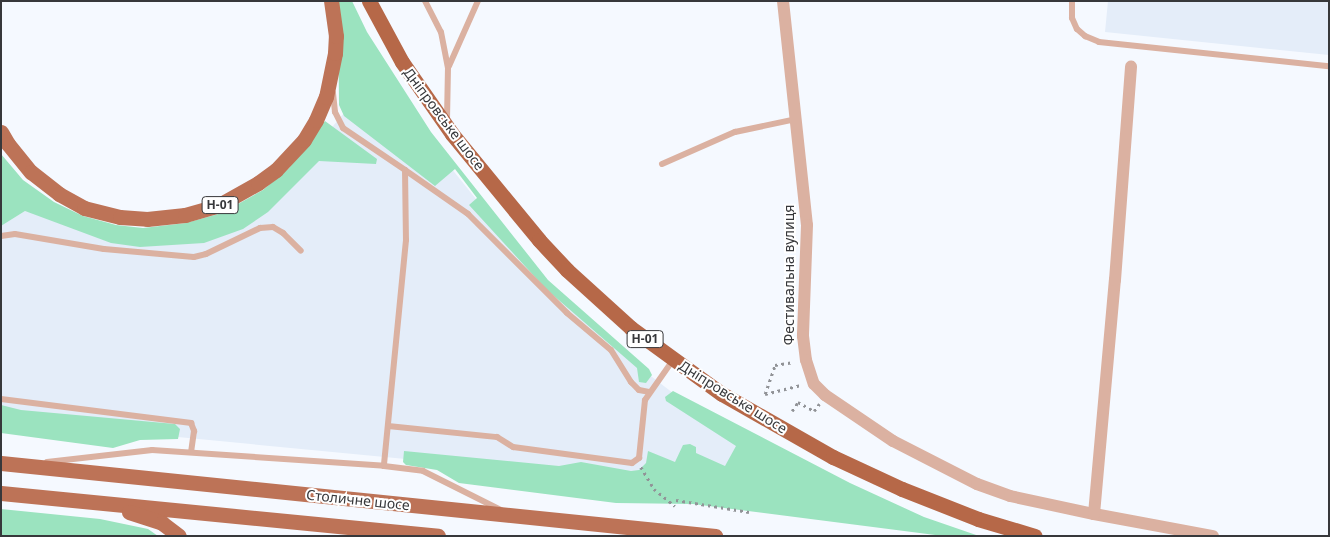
<!DOCTYPE html>
<meta charset="utf-8">
<style>
body{margin:0}
#map{position:relative;width:1330px;height:537px;overflow:hidden;background:#f5f9ff;font-family:"Noto Sans",sans-serif}
div>[style]{position:absolute}
[style*='--x']{left:calc(var(--x)*1px);top:calc(var(--y)*1px);width:calc(var(--w)*1px);rotate:calc(var(--a)*1deg)}
.built>*{inset:0;background:#e4edf9}
.green>*{inset:0;background:#9be3bf}
.path>*{height:2.5px;margin-top:-1.25px;transform-origin:0;background:repeating-linear-gradient(90deg,#919397 0 2.5px,transparent 0 6.5px)}
.service>*{height:6px;margin:-3px;padding:0 3px;transform-origin:3px;border-radius:3px;background:#dbb1a1}
.minor>*{height:12px;margin:-6px;padding:0 6px;transform-origin:6px;border-radius:6px;background:#dbb1a1}
.primary>*{height:15px;margin:-7.5px;padding:0 7.5px;transform-origin:7.5px;border-radius:7.5px;background:#bd7357}
.trunk>*{height:15px;margin:-7.5px;padding:0 7.5px;transform-origin:7.5px;border-radius:7.5px;background:#b66848}
span{translate:-50% -50%;white-space:nowrap;text-align:center;line-height:1.15;-webkit-text-stroke:4px #fff;paint-order:stroke}
.shield-label span{padding:1px 4px;background:#fff;border:1px solid;border-radius:4px;-webkit-text-stroke-width:0}
.shield-label{font-size:12px;color:#37383b;font-weight:700}
.street-label{font-size:14px;color:#37383b}
.frame{position:absolute;inset:0;border:2px solid #37383b;pointer-events:none}
</style>
<div id="map">
<div class="built">
<div style="clip-path:polygon(1108px 1px,1329px 1px,1329px 55px,1105px 32px)"></div>
<div style="clip-path:polygon(376px 75px,501px 230px,552px 287px,643px 370px,742px 446px,722px 502px,571px 475px,136px 433px,1px 411px,1px 226px,25px 211px,126px 237px,199px 237px,280px 189px)"></div>
</div>
<div class="green">
<div style="clip-path:polygon(338px 1px,352px 1px,367px 32px,431px 132px,548px 280px,649px 369px,652px 375px,646px 383px,639px 382px,637px 368px,546px 289px,469px 205px,477px 198px,455px 169px,435px 186px,344px 116px,339px 105px)"></div>
<div style="clip-path:polygon(325px 121px,377px 159px,376px 164px,319px 161px,268px 212px,243px 229px,204px 243px,140px 247px,111px 243px,25px 211px,1px 226px,1px 154px,23px 180px,54px 202px,83px 216px,116px 225px,143px 228px,186px 223px,222px 213px,263px 190px,289px 168px)"></div>
<div style="clip-path:polygon(673px 391px,850px 483px,924px 517px,979px 536px,943px 536px,693px 504px,616px 503px,459px 483px,437px 470px,406px 465px,403px 462px,404px 451px,559px 466px,581px 462px,631px 471px,639px 470px,646px 463px,648px 451px,675px 462px,683px 445px,690px 444px,696px 447px,696px 453px,725px 466px,736px 446px,666px 401px,665px 397px)"></div>
<div style="clip-path:polygon(1px 405px,21px 410px,175px 424px,180px 429px,178px 439px,140px 440px,113px 448px,1px 433px)"></div>
<div style="clip-path:polygon(1px 509px,100px 519px,148px 529px,158px 536px,1px 536px)"></div>
</div>
<div class="path">
<div style="--x:765;--y:394;--w:31;--a:-71"></div>
<div style="--x:775;--y:365;--w:19;--a:-9"></div>
<div style="--x:765;--y:394;--w:38;--a:-14"></div>
<div style="--x:792;--y:411;--w:11;--a:-56"></div>
<div style="--x:798;--y:402;--w:18;--a:29"></div>
<div style="--x:814;--y:411;--w:9;--a:-54"></div>
<div style="--x:641;--y:467;--w:26;--a:59"></div>
<div style="--x:654;--y:489;--w:27;--a:39"></div>
<div style="--x:676;--y:500;--w:74;--a:9.3"></div>
</div>
<div class="service">
<div style="--x:425;--y:1;--w:35;--a:63"></div>
<div style="--x:441;--y:32;--w:36;--a:79"></div>
<div style="--x:448;--y:67;--w:53;--a:91.1"></div>
<div style="--x:1072;--y:1;--w:17;--a:90"></div>
<div style="--x:1072;--y:18;--w:12;--a:66"></div>
<div style="--x:1077;--y:29;--w:11;--a:41"></div>
<div style="--x:1085;--y:36;--w:15;--a:23"></div>
<div style="--x:1099;--y:42;--w:231;--a:6"></div>
<div style="--x:449;--y:66;--w:71;--a:-66"></div>
<div style="--x:333;--y:93;--w:19;--a:84"></div>
<div style="--x:335;--y:112;--w:18;--a:63"></div>
<div style="--x:343;--y:128;--w:75;--a:34.1"></div>
<div style="--x:405;--y:170;--w:70;--a:89.2"></div>
<div style="--x:406;--y:240;--w:227;--a:95.6"></div>
<div style="--x:662;--y:164;--w:80;--a:-23.7"></div>
<div style="--x:735;--y:132;--w:62;--a:-12"></div>
<div style="--x:405;--y:170;--w:77;--a:34.9"></div>
<div style="--x:468;--y:214;--w:140;--a:45"></div>
<div style="--x:567;--y:313;--w:57;--a:40.1"></div>
<div style="--x:611;--y:350;--w:38;--a:58"></div>
<div style="--x:631;--y:382;--w:11;--a:45"></div>
<div style="--x:639;--y:390;--w:10;--a:11"></div>
<div style="--x:1;--y:236;--w:14;--a:-8"></div>
<div style="--x:15;--y:234;--w:90;--a:9.6"></div>
<div style="--x:104;--y:249;--w:90;--a:5.1"></div>
<div style="--x:194;--y:257;--w:12;--a:-14"></div>
<div style="--x:206;--y:254;--w:60;--a:-25.7"></div>
<div style="--x:260;--y:228;--w:13;--a:-4"></div>
<div style="--x:273;--y:227;--w:12;--a:31"></div>
<div style="--x:283;--y:233;--w:25;--a:45"></div>
<div style="--x:1;--y:399;--w:192;--a:7.2"></div>
<div style="--x:191;--y:423;--w:9;--a:69"></div>
<div style="--x:194;--y:431;--w:21;--a:98"></div>
<div style="--x:388;--y:426;--w:110;--a:5.8"></div>
<div style="--x:497;--y:437;--w:19;--a:32"></div>
<div style="--x:513;--y:447;--w:120;--a:7.7"></div>
<div style="--x:632;--y:463;--w:9;--a:-36"></div>
<div style="--x:639;--y:458;--w:58;--a:-84.1"></div>
<div style="--x:645;--y:400;--w:49;--a:-55"></div>
<div style="--x:47;--y:462;--w:106;--a:-6.5"></div>
<div style="--x:152;--y:450;--w:233;--a:3.9"></div>
<div style="--x:384;--y:466;--w:39;--a:7"></div>
<div style="--x:423;--y:471;--w:87;--a:26.6"></div>
</div>
<div class="minor">
<div style="--x:783;--y:1;--w:225;--a:83.9"></div>
<div style="--x:807;--y:225;--w:111;--a:92.1"></div>
<div style="--x:803;--y:336;--w:24;--a:83"></div>
<div style="--x:806;--y:360;--w:25;--a:72"></div>
<div style="--x:814;--y:384;--w:16;--a:45"></div>
<div style="--x:825;--y:395;--w:82;--a:34.1"></div>
<div style="--x:893;--y:441;--w:94;--a:27.1"></div>
<div style="--x:977;--y:484;--w:35;--a:20"></div>
<div style="--x:1010;--y:496;--w:86;--a:12.1"></div>
<div style="--x:1094;--y:514;--w:121;--a:10.5"></div>
<div style="--x:1094;--y:514;--w:235;--a:-84.9"></div>
<div style="--x:1115;--y:280;--w:214;--a:-85.7"></div>
</div>
<div class="primary">
<div style="--x:1;--y:132;--w:14;--a:60"></div>
<div style="--x:8;--y:144;--w:36;--a:51"></div>
<div style="--x:31;--y:172;--w:36;--a:38"></div>
<div style="--x:59;--y:194;--w:29;--a:29"></div>
<div style="--x:84;--y:208;--w:37;--a:14"></div>
<div style="--x:120;--y:217;--w:27;--a:4"></div>
<div style="--x:147;--y:219;--w:38;--a:-6"></div>
<div style="--x:185;--y:215;--w:35;--a:-16"></div>
<div style="--x:219;--y:205;--w:45;--a:-29.4"></div>
<div style="--x:258;--y:183;--w:22;--a:-36"></div>
<div style="--x:276;--y:170;--w:41;--a:-47"></div>
<div style="--x:304;--y:140;--w:23;--a:-59"></div>
<div style="--x:316;--y:120;--w:25;--a:-67"></div>
<div style="--x:326;--y:97;--w:45;--a:-78.4"></div>
<div style="--x:335;--y:53;--w:17;--a:-87"></div>
<div style="--x:336;--y:36;--w:35;--a:-98"></div>
<div style="--x:1;--y:463;--w:718;--a:5.84"></div>
<div style="--x:1;--y:493;--w:439;--a:5.6"></div>
<div style="--x:129;--y:512;--w:35;--a:18"></div>
<div style="--x:162;--y:523;--w:21;--a:37"></div>
</div>
<div class="trunk">
<div style="--x:369;--y:1;--w:69;--a:61.6"></div>
<div style="--x:402;--y:62;--w:88;--a:55.2"></div>
<div style="--x:452;--y:134;--w:137;--a:50.6"></div>
<div style="--x:539;--y:240;--w:41;--a:47"></div>
<div style="--x:567;--y:270;--w:86;--a:42.2"></div>
<div style="--x:631;--y:328;--w:112;--a:36"></div>
<div style="--x:722;--y:394;--w:128;--a:29.6"></div>
<div style="--x:833;--y:457;--w:76;--a:24.9"></div>
<div style="--x:902;--y:489;--w:82;--a:21.5"></div>
<div style="--x:978;--y:519;--w:59;--a:16.6"></div>
</div>
<div class="shield-label">
<span style="left:220px;top:205px">Н-01</span>
<span style="left:645px;top:339px">Н-01</span>
</div>
<div class="street-label">
<span style="left:444px;top:119px;rotate:53deg">Дніпровське шосе</span>
<span style="left:789px;top:275px;rotate:-90deg">Фестивальна вулиця</span>
<span style="left:733px;top:397px;rotate:32deg">Дніпровське шосе</span>
<span style="left:358px;top:500px;rotate:6deg">Столичне шосе</span>
</div>
<div class="frame"></div>
</div>
